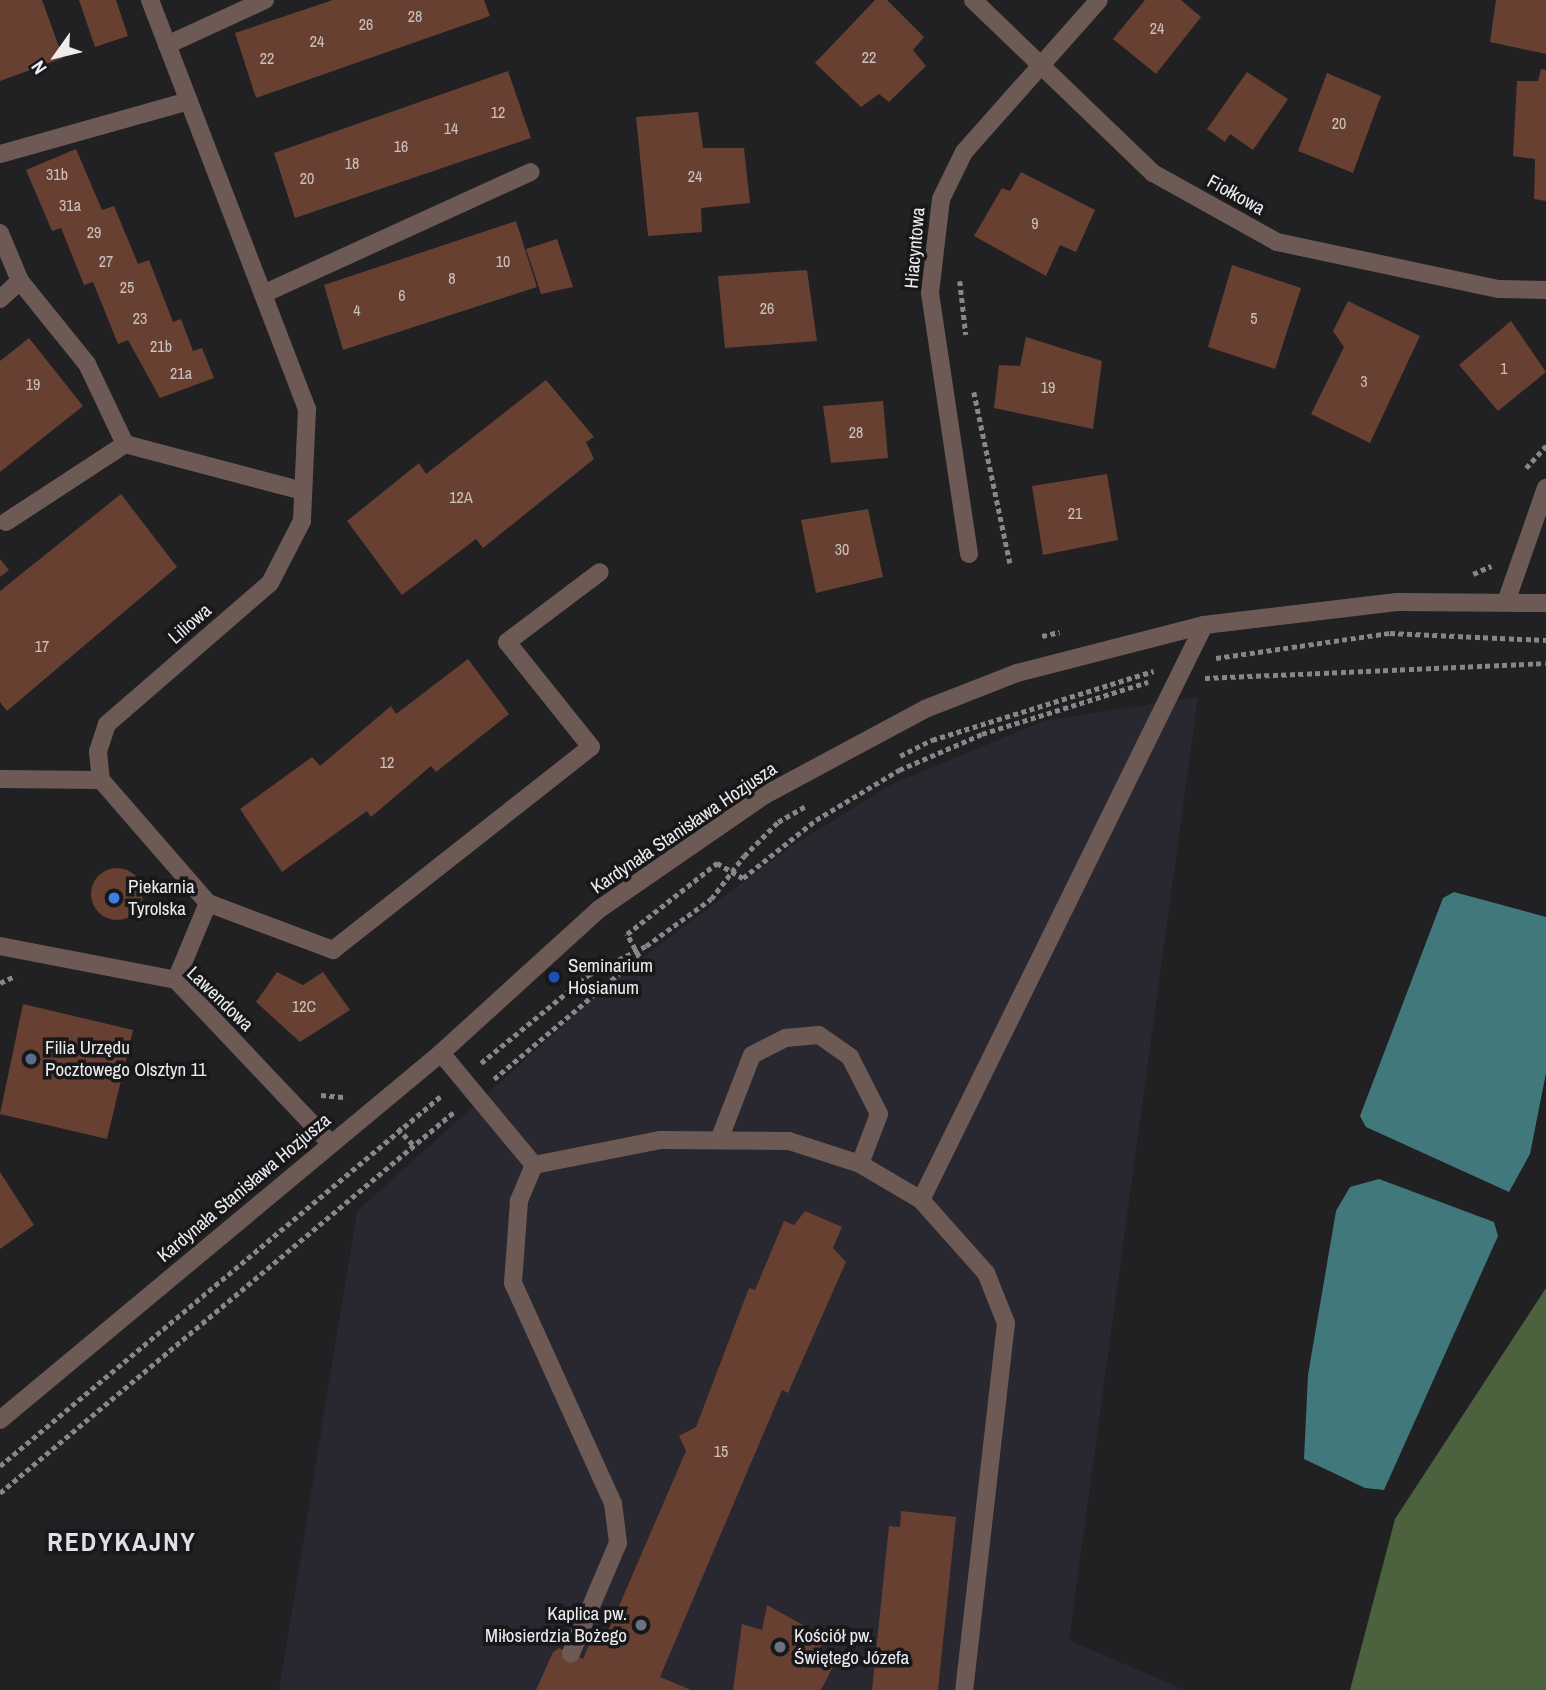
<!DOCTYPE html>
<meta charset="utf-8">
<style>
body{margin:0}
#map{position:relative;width:1546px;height:1690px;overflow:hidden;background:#212023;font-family:"Archivo Narrow",sans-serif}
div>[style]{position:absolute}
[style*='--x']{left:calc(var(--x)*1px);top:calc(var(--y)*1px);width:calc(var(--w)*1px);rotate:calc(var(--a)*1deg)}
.built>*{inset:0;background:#29272f}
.forest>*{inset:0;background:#4c613e}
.water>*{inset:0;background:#41787b}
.building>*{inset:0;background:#674032}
.round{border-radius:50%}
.path>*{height:4.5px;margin-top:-2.25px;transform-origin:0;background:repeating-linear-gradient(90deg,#878689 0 5px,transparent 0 8.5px)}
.service>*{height:18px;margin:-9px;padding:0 9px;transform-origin:9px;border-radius:9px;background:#6d5a55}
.minor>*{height:18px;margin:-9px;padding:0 9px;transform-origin:9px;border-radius:9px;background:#6d5a55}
.dots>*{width:19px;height:19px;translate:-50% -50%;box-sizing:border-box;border:4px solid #18171a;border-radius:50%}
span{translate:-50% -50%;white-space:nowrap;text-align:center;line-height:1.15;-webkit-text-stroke:7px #18171a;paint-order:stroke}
.number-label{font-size:16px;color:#cbc0be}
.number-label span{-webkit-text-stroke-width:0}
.street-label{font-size:19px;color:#ecebed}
.poi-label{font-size:19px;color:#ecebed}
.left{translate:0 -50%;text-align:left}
.right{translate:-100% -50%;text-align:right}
.district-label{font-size:26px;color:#e0e0e4;font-weight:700;letter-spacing:2px}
.north{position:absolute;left:21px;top:21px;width:70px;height:70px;-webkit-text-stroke:5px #18171a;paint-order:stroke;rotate:236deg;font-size:19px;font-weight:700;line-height:28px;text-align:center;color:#ecebed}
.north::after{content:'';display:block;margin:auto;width:24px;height:32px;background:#ecebed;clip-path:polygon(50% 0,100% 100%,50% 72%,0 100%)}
</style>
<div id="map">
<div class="built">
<div style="clip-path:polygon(1198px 697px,1069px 1640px,1185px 1690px,279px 1690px,357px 1211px,623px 972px,790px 847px,892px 784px,1044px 721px)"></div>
</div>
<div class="forest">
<div style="clip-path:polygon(1546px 1288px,1546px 1690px,1350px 1690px,1395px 1519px)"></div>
</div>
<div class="water">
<div style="clip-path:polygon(1454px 892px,1546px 917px,1546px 1073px,1530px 1154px,1509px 1192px,1366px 1127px,1360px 1116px,1443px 898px)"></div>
<div style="clip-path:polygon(1379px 1179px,1494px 1222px,1498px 1236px,1384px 1490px,1365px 1488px,1304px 1459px,1308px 1375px,1336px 1211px,1350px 1187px)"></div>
</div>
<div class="building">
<div style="clip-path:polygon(0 0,42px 0,63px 58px,0 81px)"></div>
<div style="clip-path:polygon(79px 0,116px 0,128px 36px,95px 47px)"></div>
<div style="clip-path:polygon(333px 0,484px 0,490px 16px,256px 98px,235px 33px)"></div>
<div style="clip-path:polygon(875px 0,887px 0,924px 37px,913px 50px,926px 66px,889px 102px,879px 94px,861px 107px,815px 63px)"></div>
<div style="clip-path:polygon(1145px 0,1181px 0,1201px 17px,1156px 74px,1113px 39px)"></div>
<div style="clip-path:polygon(1496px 0,1546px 0,1546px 54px,1490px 42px)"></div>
<div style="clip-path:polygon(1541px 69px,1546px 70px,1546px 201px,1534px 199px,1535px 159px,1513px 156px,1517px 81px,1538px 81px)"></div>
<div style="clip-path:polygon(508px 71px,531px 138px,295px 218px,274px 153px)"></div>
<div style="clip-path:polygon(1247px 72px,1288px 99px,1253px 150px,1230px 134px,1225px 142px,1207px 129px)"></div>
<div style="clip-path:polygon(1327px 73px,1381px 96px,1353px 173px,1298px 151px)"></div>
<div style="clip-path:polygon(698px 112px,703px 148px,744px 148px,750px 203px,701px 208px,702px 232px,648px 236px,636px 117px)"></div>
<div style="clip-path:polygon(76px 149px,102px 210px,114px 206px,138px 264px,149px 260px,173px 322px,181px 319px,193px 351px,202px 348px,214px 378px,160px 398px,128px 340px,118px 344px,93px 282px,84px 285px,61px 228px,52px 231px,26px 170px)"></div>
<div style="clip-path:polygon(1021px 172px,1095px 210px,1076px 252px,1060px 245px,1046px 276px,974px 236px,1002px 188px,1010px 191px)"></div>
<div style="clip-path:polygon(516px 221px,537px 287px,343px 350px,324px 285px)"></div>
<div style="clip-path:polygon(557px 239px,573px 287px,541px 294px,526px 249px)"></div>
<div style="clip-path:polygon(1232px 265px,1301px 288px,1275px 369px,1208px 347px)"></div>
<div style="clip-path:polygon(807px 270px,817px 341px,725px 348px,718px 276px)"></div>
<div style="clip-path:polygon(1348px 301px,1420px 336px,1370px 443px,1311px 414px,1344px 347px,1333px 331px)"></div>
<div style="clip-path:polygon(1511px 321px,1546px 372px,1498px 411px,1459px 365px)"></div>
<div style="clip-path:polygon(1026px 337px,1102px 361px,1093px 429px,994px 408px,999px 365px,1020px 366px)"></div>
<div style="clip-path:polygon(29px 338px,83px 406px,0 472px,0 361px)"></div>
<div style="clip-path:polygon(546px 380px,594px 437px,586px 442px,594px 459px,483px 548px,476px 539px,402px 595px,347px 521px,419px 463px,426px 474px)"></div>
<div style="clip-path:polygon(883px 401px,888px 458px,831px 463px,823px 406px)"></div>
<div style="clip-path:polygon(1107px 474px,1118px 540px,1043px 555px,1032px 486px)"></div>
<div style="clip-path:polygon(121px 494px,177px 567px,7px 711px,0 702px,0 591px)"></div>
<div style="clip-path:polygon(868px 509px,883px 577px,816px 593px,801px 520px)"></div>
<div style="clip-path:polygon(0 559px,9px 570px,0 577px)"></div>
<div style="clip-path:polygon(468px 659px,509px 714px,436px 772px,431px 766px,371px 817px,367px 811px,282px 872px,240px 809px,312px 757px,320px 766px,391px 706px,396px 714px)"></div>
<div class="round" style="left:91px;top:868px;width:52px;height:52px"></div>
<div style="clip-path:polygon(277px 972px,303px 985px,323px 972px,350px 1010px,300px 1042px,256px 1002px)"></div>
<div style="clip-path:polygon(23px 1004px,133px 1030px,107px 1139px,0 1114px)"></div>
<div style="clip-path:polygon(0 1172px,34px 1225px,0 1249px)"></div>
<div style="clip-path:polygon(805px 1211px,842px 1227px,833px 1248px,846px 1262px,788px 1393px,782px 1390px,660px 1677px,691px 1690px,536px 1690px,553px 1652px,559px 1648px,583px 1659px,595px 1632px,606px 1636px,686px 1451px,679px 1436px,696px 1427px,749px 1288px,755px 1290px,784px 1221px,794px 1225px)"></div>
<div style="clip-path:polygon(901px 1511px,956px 1517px,938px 1690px,872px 1690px,889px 1526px,900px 1527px)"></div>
<div style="clip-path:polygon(767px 1605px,819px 1634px,822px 1652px,834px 1665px,821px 1690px,733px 1690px,742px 1624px,762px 1630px)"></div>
</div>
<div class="path">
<div style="--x:960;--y:281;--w:54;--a:83.7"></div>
<div style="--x:974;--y:392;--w:175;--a:78.1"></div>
<div style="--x:1526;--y:468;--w:30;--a:-48"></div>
<div style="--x:1473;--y:574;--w:20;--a:-24"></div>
<div style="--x:1042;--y:636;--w:18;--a:-13"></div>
<div style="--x:1216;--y:658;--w:176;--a:-8.2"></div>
<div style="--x:1390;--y:633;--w:156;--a:2.6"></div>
<div style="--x:1205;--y:678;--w:341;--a:-2.5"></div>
<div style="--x:900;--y:756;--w:36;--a:-27"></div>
<div style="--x:932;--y:740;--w:232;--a:-17.3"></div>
<div style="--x:0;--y:983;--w:17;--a:-25"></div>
<div style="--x:481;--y:1063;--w:139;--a:-39.4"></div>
<div style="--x:588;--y:975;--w:65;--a:-26.6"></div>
<div style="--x:646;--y:946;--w:80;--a:-35.9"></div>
<div style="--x:711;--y:899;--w:54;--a:-52.5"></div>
<div style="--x:744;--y:856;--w:48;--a:-45"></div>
<div style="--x:778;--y:822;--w:32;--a:-30"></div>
<div style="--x:494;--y:1079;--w:189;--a:-40.1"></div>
<div style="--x:639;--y:957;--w:26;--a:-118"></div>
<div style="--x:627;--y:934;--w:115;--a:-38.3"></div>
<div style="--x:717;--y:863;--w:30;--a:30"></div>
<div style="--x:743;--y:878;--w:93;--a:-38.5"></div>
<div style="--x:816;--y:820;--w:97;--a:-31.1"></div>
<div style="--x:899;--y:770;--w:90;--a:-23.4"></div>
<div style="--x:982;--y:734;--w:174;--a:-17.4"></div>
<div style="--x:321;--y:1095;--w:25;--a:5"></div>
<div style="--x:398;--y:1128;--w:24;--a:48"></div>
<div style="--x:0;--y:1466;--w:577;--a:-40.01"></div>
<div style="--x:0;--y:1493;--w:594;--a:-40.02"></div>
</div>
<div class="service">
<div style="--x:167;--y:45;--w:108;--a:-24.7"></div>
<div style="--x:0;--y:233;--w:52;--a:67.4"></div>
<div style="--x:20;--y:281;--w:107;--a:51.1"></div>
<div style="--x:87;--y:364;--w:89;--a:64.6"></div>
<div style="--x:263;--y:294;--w:294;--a:-24.5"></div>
<div style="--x:0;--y:299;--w:27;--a:-42"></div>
<div style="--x:6;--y:522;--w:142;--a:-33.2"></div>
<div style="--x:125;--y:444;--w:184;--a:14.8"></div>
<div style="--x:0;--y:779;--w:101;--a:0.6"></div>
<div style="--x:208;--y:903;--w:134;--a:20.6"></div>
<div style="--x:333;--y:950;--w:328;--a:-38.2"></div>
<div style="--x:591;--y:747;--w:134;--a:-128.7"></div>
<div style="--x:507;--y:642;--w:116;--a:-37"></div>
<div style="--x:441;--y:1053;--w:146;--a:50.3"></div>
<div style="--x:534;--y:1165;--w:128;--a:-11.2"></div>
<div style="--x:660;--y:1140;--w:129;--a:0.4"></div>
<div style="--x:789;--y:1141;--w:75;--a:17.9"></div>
<div style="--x:860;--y:1164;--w:71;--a:30.5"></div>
<div style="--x:921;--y:1200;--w:98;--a:48.3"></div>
<div style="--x:986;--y:1273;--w:54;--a:68.2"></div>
<div style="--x:1006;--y:1323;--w:369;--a:96.5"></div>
<div style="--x:719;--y:1140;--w:91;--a:-68.8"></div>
<div style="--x:752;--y:1055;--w:37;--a:-27"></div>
<div style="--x:785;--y:1038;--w:34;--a:-5"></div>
<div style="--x:819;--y:1035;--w:38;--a:35"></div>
<div style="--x:850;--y:1057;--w:64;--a:63"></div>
<div style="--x:879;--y:1114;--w:53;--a:110.8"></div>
<div style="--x:534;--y:1165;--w:39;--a:113"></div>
<div style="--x:519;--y:1201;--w:82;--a:94.2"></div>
<div style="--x:513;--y:1283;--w:242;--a:65.6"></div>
<div style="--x:613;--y:1503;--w:40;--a:82.9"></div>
<div style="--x:618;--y:1543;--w:120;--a:113.1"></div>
<div style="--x:921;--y:1200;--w:641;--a:-63.79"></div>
</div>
<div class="minor">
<div style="--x:150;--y:0;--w:438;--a:69"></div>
<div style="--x:307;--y:409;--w:112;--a:92.6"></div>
<div style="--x:302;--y:521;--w:70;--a:117.3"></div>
<div style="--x:270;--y:583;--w:216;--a:139.1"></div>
<div style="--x:107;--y:724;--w:29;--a:108"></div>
<div style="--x:98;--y:752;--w:28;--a:84"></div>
<div style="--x:101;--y:780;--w:163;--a:49"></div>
<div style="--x:208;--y:903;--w:83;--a:112.6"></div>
<div style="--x:973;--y:0;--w:250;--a:43.9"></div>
<div style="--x:1153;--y:173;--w:142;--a:29.1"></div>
<div style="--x:1277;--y:242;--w:226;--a:12"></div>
<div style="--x:1498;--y:289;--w:48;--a:1.2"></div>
<div style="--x:0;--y:154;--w:196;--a:-15.7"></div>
<div style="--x:969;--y:554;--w:264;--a:-98.5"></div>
<div style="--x:930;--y:293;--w:95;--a:-83.3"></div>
<div style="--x:941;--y:199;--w:52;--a:-63.9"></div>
<div style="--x:964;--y:152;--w:203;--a:-48.4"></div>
<div style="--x:1506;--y:602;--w:121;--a:-70.7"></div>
<div style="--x:0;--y:946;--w:179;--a:10.9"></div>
<div style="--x:176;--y:980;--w:224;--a:46.6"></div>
<div style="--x:0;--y:1420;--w:574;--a:-39.77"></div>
<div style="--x:441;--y:1053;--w:212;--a:-42.3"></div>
<div style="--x:598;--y:910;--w:201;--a:-34.6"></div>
<div style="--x:763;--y:796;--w:184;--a:-28.2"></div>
<div style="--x:925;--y:709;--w:99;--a:-21.4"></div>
<div style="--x:1017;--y:673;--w:193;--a:-14.4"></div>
<div style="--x:1204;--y:625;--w:194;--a:-6.8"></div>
<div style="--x:1397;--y:602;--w:149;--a:0.4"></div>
</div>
<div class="dots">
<div style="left:114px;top:898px;background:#3f7fe0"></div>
<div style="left:554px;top:977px;background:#1a4fb4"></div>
<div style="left:31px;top:1059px;background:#5c6f8a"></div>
<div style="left:641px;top:1625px;background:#6b7280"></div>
<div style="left:780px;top:1647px;background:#6b7280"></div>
</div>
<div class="number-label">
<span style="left:415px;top:16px">28</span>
<span style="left:366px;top:24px">26</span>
<span style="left:1157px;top:28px">24</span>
<span style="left:317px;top:41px">24</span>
<span style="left:869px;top:57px">22</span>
<span style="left:267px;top:58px">22</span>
<span style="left:498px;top:112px">12</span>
<span style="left:1339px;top:123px">20</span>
<span style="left:451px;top:128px">14</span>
<span style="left:401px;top:146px">16</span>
<span style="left:352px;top:163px">18</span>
<span style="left:57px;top:174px">31b</span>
<span style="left:695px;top:176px">24</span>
<span style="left:307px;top:178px">20</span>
<span style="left:70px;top:205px">31a</span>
<span style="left:1035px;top:223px">9</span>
<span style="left:94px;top:232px">29</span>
<span style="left:106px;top:261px">27</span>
<span style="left:503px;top:261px">10</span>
<span style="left:452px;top:278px">8</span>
<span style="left:127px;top:287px">25</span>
<span style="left:402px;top:295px">6</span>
<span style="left:767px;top:308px">26</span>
<span style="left:357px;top:310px">4</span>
<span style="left:140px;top:318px">23</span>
<span style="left:1254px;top:318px">5</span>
<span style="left:161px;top:346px">21b</span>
<span style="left:1504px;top:368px">1</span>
<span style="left:181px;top:373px">21a</span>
<span style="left:1364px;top:381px">3</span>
<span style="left:33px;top:384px">19</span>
<span style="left:1048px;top:387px">19</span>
<span style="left:856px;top:432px">28</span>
<span style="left:461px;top:497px">12A</span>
<span style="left:1075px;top:513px">21</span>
<span style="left:842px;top:549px">30</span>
<span style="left:42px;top:646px">17</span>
<span style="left:387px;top:762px">12</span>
<span style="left:304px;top:1006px">12C</span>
<span style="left:721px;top:1451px">15</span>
</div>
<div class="street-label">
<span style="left:1236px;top:195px;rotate:29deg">Fiołkowa</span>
<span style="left:915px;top:248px;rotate:-85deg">Hiacyntowa</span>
<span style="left:190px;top:624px;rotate:-41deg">Liliowa</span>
<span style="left:684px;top:828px;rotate:-34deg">Kardynała Stanisława Hozjusza</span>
<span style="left:220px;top:999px;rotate:44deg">Lawendowa</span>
<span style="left:244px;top:1188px;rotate:-40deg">Kardynała Stanisława Hozjusza</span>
</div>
<div class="poi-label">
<span class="left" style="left:128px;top:898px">Piekarnia<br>Tyrolska</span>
<span class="left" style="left:568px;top:977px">Seminarium<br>Hosianum</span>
<span class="left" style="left:45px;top:1059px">Filia Urzędu<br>Pocztowego Olsztyn 11</span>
<span class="right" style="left:627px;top:1625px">Kaplica pw.<br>Miłosierdzia Bożego</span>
<span class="left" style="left:794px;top:1647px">Kościół pw.<br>Świętego Józefa</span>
</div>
<div class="district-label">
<span style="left:122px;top:1542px">REDYKAJNY</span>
</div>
<div class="north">N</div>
</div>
